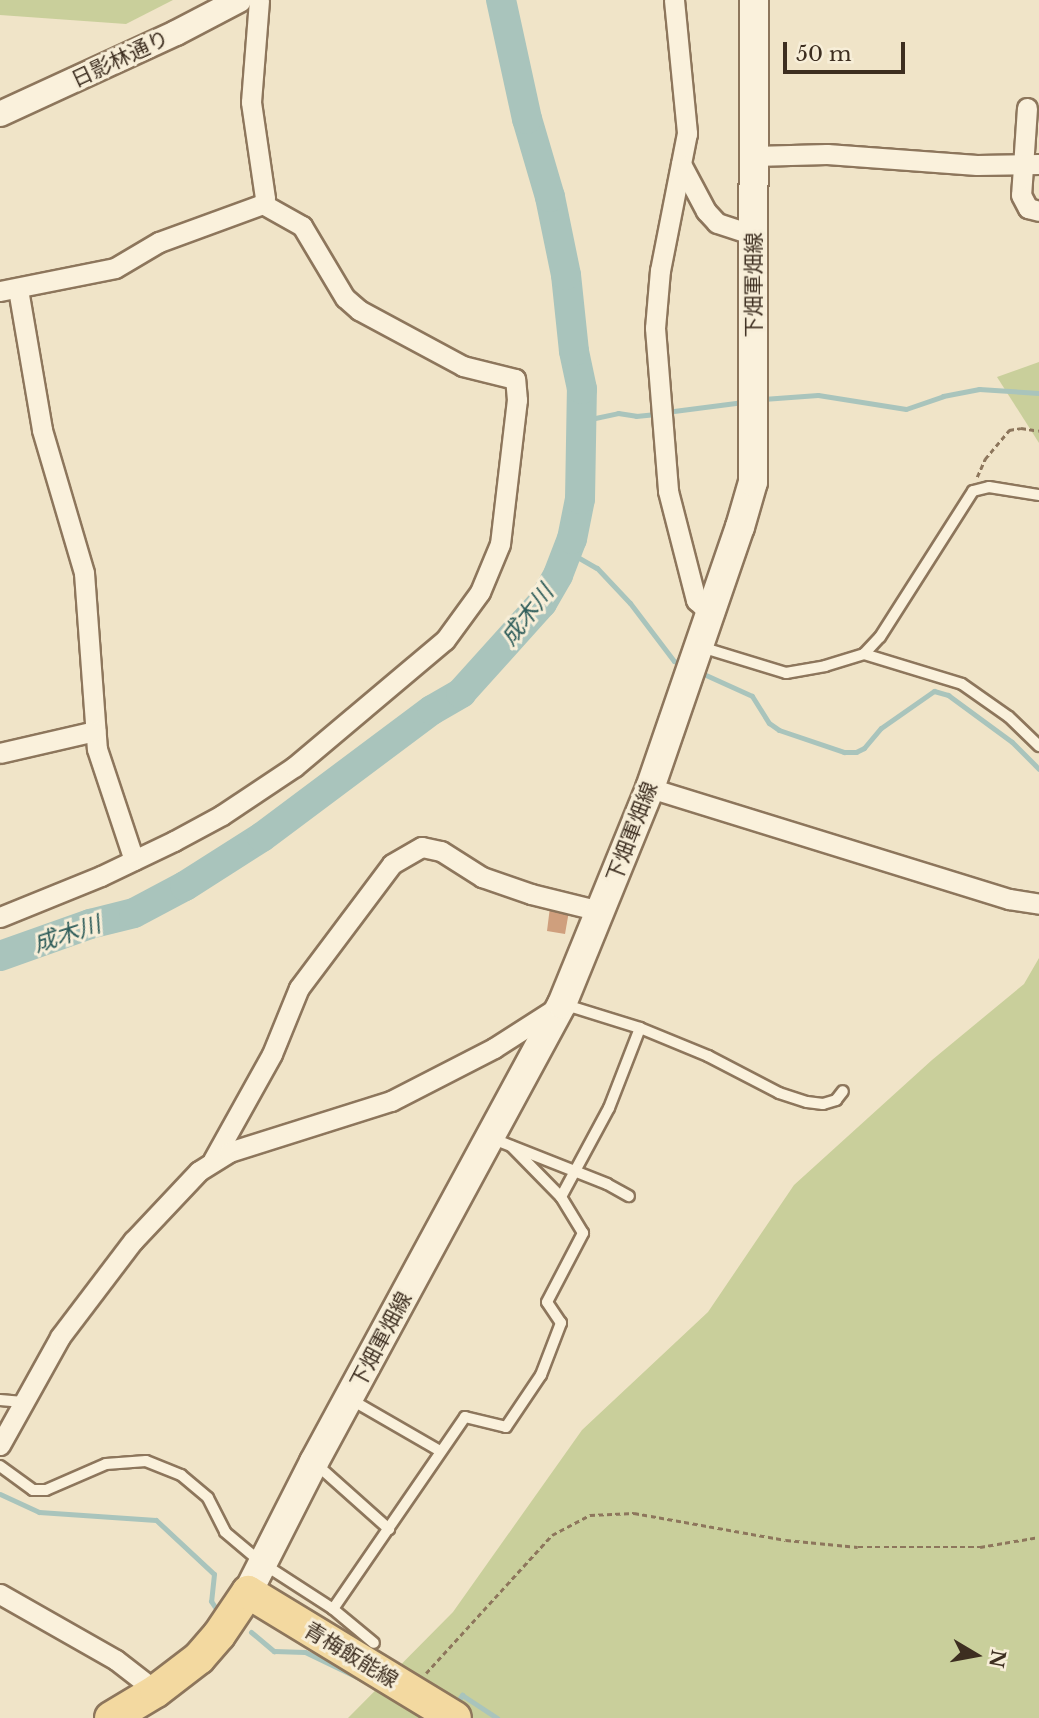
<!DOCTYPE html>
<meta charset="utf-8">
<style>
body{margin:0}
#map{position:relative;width:1039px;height:1718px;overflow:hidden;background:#f0e4c8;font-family:"Libre Baskerville","Noto Sans JP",serif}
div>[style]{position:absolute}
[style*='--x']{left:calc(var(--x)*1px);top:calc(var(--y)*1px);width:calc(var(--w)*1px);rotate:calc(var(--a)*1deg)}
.green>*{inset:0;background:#c9cf9b}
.stream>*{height:5px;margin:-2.5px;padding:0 2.5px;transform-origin:2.5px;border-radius:2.5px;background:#a9c4bc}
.river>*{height:30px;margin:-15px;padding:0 15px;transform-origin:15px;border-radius:15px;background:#a9c4bc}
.building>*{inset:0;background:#cf9f7d}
.path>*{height:2.5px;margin-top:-1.25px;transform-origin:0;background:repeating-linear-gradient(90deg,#8d765c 0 5px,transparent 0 8.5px)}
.roads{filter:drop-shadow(2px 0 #8d765c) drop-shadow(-2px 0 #8d765c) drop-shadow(0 2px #8d765c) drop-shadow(0 -2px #8d765c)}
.service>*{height:10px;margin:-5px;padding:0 5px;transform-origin:5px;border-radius:5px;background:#faf1dc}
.minor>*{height:19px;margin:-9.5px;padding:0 9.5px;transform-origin:9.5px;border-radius:9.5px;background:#faf1dc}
.tertiary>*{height:24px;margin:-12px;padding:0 12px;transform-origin:12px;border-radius:12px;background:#faf1dc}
.secondary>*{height:28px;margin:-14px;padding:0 14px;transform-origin:14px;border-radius:14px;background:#faf1dc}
.primary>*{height:32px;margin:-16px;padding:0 16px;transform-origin:16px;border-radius:16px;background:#f3d9a0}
span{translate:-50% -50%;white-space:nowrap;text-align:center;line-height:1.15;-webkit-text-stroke:6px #f7eed8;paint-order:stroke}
.street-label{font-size:21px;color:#3d2e20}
.water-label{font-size:23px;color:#2f5d5a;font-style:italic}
.north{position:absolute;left:941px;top:1620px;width:70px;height:70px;-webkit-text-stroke:5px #f7eed8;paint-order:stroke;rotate:100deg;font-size:19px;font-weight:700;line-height:28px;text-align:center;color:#3d2e20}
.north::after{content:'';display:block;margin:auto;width:24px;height:32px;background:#3d2e20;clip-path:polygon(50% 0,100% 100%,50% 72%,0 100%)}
.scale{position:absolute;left:783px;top:42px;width:122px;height:32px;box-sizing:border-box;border:4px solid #3d2e20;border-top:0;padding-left:9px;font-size:21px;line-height:24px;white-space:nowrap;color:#3d2e20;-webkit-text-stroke:5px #f7eed8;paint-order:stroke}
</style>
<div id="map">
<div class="green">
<div style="clip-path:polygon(0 0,173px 0,126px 24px,0 15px)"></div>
<div style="clip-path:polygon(1039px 362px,1039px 443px,997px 377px)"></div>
<div style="clip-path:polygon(1039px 958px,1039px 1718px,348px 1718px,453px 1612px,582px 1430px,708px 1312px,794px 1185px,932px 1060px,1024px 984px)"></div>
</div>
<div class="stream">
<div style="--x:763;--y:399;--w:55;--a:-4.2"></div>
<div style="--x:818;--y:395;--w:89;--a:9"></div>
<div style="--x:906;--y:409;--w:39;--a:-19"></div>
<div style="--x:943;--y:396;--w:37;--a:-11"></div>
<div style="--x:979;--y:389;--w:60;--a:3.8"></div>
<div style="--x:666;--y:412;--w:78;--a:-7.4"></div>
<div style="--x:581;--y:421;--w:38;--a:-12"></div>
<div style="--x:618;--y:413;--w:18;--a:9"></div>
<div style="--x:636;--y:416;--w:20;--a:-6"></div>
<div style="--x:567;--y:551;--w:34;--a:30"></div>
<div style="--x:597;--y:568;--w:48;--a:46.7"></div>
<div style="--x:630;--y:603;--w:73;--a:52.8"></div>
<div style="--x:674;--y:661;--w:9;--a:21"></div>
<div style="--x:697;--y:671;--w:60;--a:24.4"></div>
<div style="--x:752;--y:696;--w:32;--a:58"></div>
<div style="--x:769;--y:723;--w:12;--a:35"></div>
<div style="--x:779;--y:730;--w:69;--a:18.7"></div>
<div style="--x:844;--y:752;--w:12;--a:0"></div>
<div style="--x:856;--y:752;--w:9;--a:-27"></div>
<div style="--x:864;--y:748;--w:26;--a:-50"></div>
<div style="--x:881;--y:728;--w:65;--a:-34.9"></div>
<div style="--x:934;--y:691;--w:15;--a:16"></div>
<div style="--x:948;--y:695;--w:79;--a:36.3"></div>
<div style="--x:1012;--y:742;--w:38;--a:45"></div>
<div style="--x:0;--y:1494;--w:43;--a:24.8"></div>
<div style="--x:39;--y:1512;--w:117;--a:3.9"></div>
<div style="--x:156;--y:1520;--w:79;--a:43"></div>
<div style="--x:214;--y:1574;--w:27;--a:96"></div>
<div style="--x:211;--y:1601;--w:7;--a:56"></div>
<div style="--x:251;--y:1632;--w:30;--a:40"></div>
<div style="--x:274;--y:1651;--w:31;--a:2"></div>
<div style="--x:305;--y:1652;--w:64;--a:25.8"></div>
<div style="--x:460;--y:1698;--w:4;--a:-56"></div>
<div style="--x:462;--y:1695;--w:42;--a:33.3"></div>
</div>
<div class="river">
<div style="--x:0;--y:956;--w:96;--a:-19.6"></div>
<div style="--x:90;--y:924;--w:45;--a:-14"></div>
<div style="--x:134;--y:913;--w:58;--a:-27.9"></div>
<div style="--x:185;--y:886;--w:91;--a:-32.5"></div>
<div style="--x:262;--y:837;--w:212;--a:-36.8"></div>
<div style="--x:432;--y:710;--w:34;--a:-30"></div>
<div style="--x:461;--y:693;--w:121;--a:-48"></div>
<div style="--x:542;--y:603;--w:32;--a:-60"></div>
<div style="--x:558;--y:575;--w:39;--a:-69"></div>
<div style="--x:572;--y:539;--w:41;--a:-78.7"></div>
<div style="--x:580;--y:499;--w:110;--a:-89"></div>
<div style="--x:582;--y:389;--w:39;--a:-102"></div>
<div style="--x:574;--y:351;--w:76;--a:-96"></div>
<div style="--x:566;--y:275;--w:80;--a:-101.6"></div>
<div style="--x:550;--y:197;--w:81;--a:-106.4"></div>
<div style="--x:527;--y:119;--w:122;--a:-102.3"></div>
</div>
<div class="building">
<div style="clip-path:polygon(550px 907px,569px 911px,565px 934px,547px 931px)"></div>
</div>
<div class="path">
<div style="--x:977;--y:477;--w:20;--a:-66"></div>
<div style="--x:985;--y:459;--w:38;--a:-50"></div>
<div style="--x:1009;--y:430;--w:12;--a:-9"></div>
<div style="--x:1021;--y:428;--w:18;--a:9"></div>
<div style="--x:426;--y:1673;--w:187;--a:-47.6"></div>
<div style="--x:552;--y:1535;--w:43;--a:-27.8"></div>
<div style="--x:590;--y:1515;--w:44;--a:-2.6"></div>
<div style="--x:634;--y:1513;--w:154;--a:10.1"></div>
<div style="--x:786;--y:1540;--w:72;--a:5.6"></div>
<div style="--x:858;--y:1547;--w:122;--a:0"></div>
<div style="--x:980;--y:1547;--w:60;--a:-9.6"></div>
</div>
<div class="roads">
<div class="service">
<div style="--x:701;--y:647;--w:89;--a:17"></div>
<div style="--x:786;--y:673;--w:40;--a:-10"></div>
<div style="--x:825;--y:666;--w:41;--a:-17.1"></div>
<div style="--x:864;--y:654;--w:23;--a:-47"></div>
<div style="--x:880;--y:637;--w:173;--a:-57.5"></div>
<div style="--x:973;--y:491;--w:16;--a:-14"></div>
<div style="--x:989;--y:487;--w:51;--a:9.1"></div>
<div style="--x:864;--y:654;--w:102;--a:17"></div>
<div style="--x:962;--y:684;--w:57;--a:35.1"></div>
<div style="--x:1009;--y:717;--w:42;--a:44"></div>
<div style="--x:566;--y:1005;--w:77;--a:17.3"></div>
<div style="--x:640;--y:1028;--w:74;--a:22.4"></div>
<div style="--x:708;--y:1056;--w:80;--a:27.5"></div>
<div style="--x:779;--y:1093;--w:29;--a:18"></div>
<div style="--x:807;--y:1102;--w:16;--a:7"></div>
<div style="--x:823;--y:1104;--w:14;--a:-17"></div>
<div style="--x:836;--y:1100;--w:11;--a:-52"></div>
<div style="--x:491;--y:1138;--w:125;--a:21.6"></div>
<div style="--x:607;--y:1184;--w:25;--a:29"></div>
<div style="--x:561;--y:1197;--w:101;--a:-61.7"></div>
<div style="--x:609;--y:1108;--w:86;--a:-68.8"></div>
<div style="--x:350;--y:1399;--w:104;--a:30"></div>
<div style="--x:0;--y:1400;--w:23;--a:5"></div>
<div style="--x:316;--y:1464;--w:98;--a:41.7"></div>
<div style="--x:0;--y:1466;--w:41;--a:36"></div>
<div style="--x:33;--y:1490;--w:13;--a:0"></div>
<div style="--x:46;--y:1490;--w:65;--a:-23.4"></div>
<div style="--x:106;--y:1464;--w:40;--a:-4.3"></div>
<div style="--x:146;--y:1461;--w:38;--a:22"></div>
<div style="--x:181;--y:1475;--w:35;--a:40"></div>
<div style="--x:208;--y:1498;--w:38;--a:63"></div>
<div style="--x:225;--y:1532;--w:48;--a:40"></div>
<div style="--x:262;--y:1563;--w:85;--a:32.9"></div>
<div style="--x:333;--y:1609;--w:233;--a:-55.5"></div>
<div style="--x:465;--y:1417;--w:42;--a:13.7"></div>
<div style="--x:506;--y:1427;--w:63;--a:-56.1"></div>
<div style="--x:541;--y:1375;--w:56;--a:-69"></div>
<div style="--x:561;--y:1323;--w:25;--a:-124"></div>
<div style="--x:547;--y:1302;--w:78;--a:-62.4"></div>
<div style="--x:583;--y:1233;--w:42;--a:-121.4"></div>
<div style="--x:561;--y:1197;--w:71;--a:-134.4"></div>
<div style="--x:333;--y:1609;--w:53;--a:39.7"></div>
</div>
<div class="minor">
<div style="--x:674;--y:0;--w:134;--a:84.4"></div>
<div style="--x:687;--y:133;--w:140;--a:101.1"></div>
<div style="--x:660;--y:270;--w:58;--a:94.9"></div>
<div style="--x:655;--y:328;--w:164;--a:85.4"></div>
<div style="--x:668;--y:491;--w:113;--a:75.6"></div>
<div style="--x:696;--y:600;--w:19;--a:43"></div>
<div style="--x:1027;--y:108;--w:87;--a:93.9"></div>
<div style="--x:1021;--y:195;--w:15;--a:62"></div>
<div style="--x:1028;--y:208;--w:11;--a:15"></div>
<div style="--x:754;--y:156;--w:73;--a:-1.6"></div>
<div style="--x:827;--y:154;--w:150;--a:4.2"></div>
<div style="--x:977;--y:165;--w:62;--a:-0.9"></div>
<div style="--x:681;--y:164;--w:53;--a:62"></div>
<div style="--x:706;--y:211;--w:16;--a:47"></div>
<div style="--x:717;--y:223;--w:39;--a:18"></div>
<div style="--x:18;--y:289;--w:143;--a:80.3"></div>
<div style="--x:42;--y:430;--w:149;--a:73.6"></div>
<div style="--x:84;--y:573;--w:176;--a:85.8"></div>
<div style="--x:97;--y:749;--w:117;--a:71.6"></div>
<div style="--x:0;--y:291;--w:117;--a:-11.3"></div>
<div style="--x:115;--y:268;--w:51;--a:-30.6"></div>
<div style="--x:159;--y:242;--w:111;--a:-20.1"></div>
<div style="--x:263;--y:204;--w:6;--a:-72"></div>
<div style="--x:265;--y:198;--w:97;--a:-98.3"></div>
<div style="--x:251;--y:102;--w:102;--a:-85.5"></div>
<div style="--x:0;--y:753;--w:98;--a:-13"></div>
<div style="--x:650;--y:788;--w:376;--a:17.2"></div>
<div style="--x:1009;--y:899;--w:30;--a:9"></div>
<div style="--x:0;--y:917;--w:109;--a:-22.1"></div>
<div style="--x:101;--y:876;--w:81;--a:-25.6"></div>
<div style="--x:174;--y:841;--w:55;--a:-28.4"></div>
<div style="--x:222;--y:815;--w:87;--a:-33.7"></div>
<div style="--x:294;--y:767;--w:197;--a:-40.1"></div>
<div style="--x:445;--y:640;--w:59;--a:-53.9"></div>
<div style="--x:480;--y:592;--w:52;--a:-67.4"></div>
<div style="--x:500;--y:544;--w:145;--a:-83.3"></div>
<div style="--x:517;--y:400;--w:21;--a:-95"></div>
<div style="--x:515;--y:379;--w:54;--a:-166"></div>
<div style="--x:463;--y:366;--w:118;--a:-151.7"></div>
<div style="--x:359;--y:310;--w:18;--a:-139"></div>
<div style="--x:345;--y:298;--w:84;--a:-120.8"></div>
<div style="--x:302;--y:226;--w:45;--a:-150.6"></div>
<div style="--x:213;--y:1160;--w:121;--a:-60.9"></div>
<div style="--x:272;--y:1054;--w:71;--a:-67.8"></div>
<div style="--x:299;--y:988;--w:155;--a:-53.1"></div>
<div style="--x:392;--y:864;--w:34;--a:-30"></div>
<div style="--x:422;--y:847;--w:19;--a:12"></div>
<div style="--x:441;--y:851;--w:49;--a:32.4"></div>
<div style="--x:482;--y:877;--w:52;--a:19.1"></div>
<div style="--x:531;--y:894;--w:71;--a:13.8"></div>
<div style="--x:0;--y:1445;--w:124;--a:-60.9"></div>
<div style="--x:60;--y:1337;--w:121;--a:-52.8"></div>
<div style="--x:133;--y:1241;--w:96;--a:-46.7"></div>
<div style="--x:199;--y:1171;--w:36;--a:-32"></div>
<div style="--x:229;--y:1152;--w:170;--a:-17.5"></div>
<div style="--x:391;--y:1101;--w:116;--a:-27.2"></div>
<div style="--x:494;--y:1048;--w:76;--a:-32.6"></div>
<div style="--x:0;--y:1594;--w:133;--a:29.6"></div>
<div style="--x:116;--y:1660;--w:51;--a:37.8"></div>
</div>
<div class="tertiary">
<div style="--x:0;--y:114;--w:194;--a:-24.7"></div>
<div style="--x:176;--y:33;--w:71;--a:-27.6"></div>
</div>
<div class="secondary">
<div style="--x:248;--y:1592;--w:146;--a:-63.1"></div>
<div style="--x:314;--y:1462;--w:521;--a:-61.57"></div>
<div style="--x:562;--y:1004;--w:233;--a:-67.8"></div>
<div style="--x:650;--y:788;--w:276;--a:-71"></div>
<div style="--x:740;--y:527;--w:47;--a:-73.9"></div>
<div style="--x:753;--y:482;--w:482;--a:-89.9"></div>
</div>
<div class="primary">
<div style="--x:111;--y:1718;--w:52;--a:-31"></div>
<div style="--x:156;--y:1691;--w:54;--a:-37.5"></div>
<div style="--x:199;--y:1658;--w:30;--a:-49"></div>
<div style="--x:219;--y:1635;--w:52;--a:-56"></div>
<div style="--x:248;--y:1592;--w:242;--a:31.3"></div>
</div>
</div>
<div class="street-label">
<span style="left:120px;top:59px;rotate:-25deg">日影林通り</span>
<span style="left:754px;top:285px;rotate:-90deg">下畑軍畑線</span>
<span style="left:632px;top:832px;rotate:-69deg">下畑軍畑線</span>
<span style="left:381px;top:1340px;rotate:-62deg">下畑軍畑線</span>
<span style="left:351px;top:1655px;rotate:31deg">青梅飯能線</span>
</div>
<div class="water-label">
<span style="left:527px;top:615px;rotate:-52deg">成木川</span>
<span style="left:67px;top:934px;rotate:-18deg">成木川</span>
</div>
<div class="north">N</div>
<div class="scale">50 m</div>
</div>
